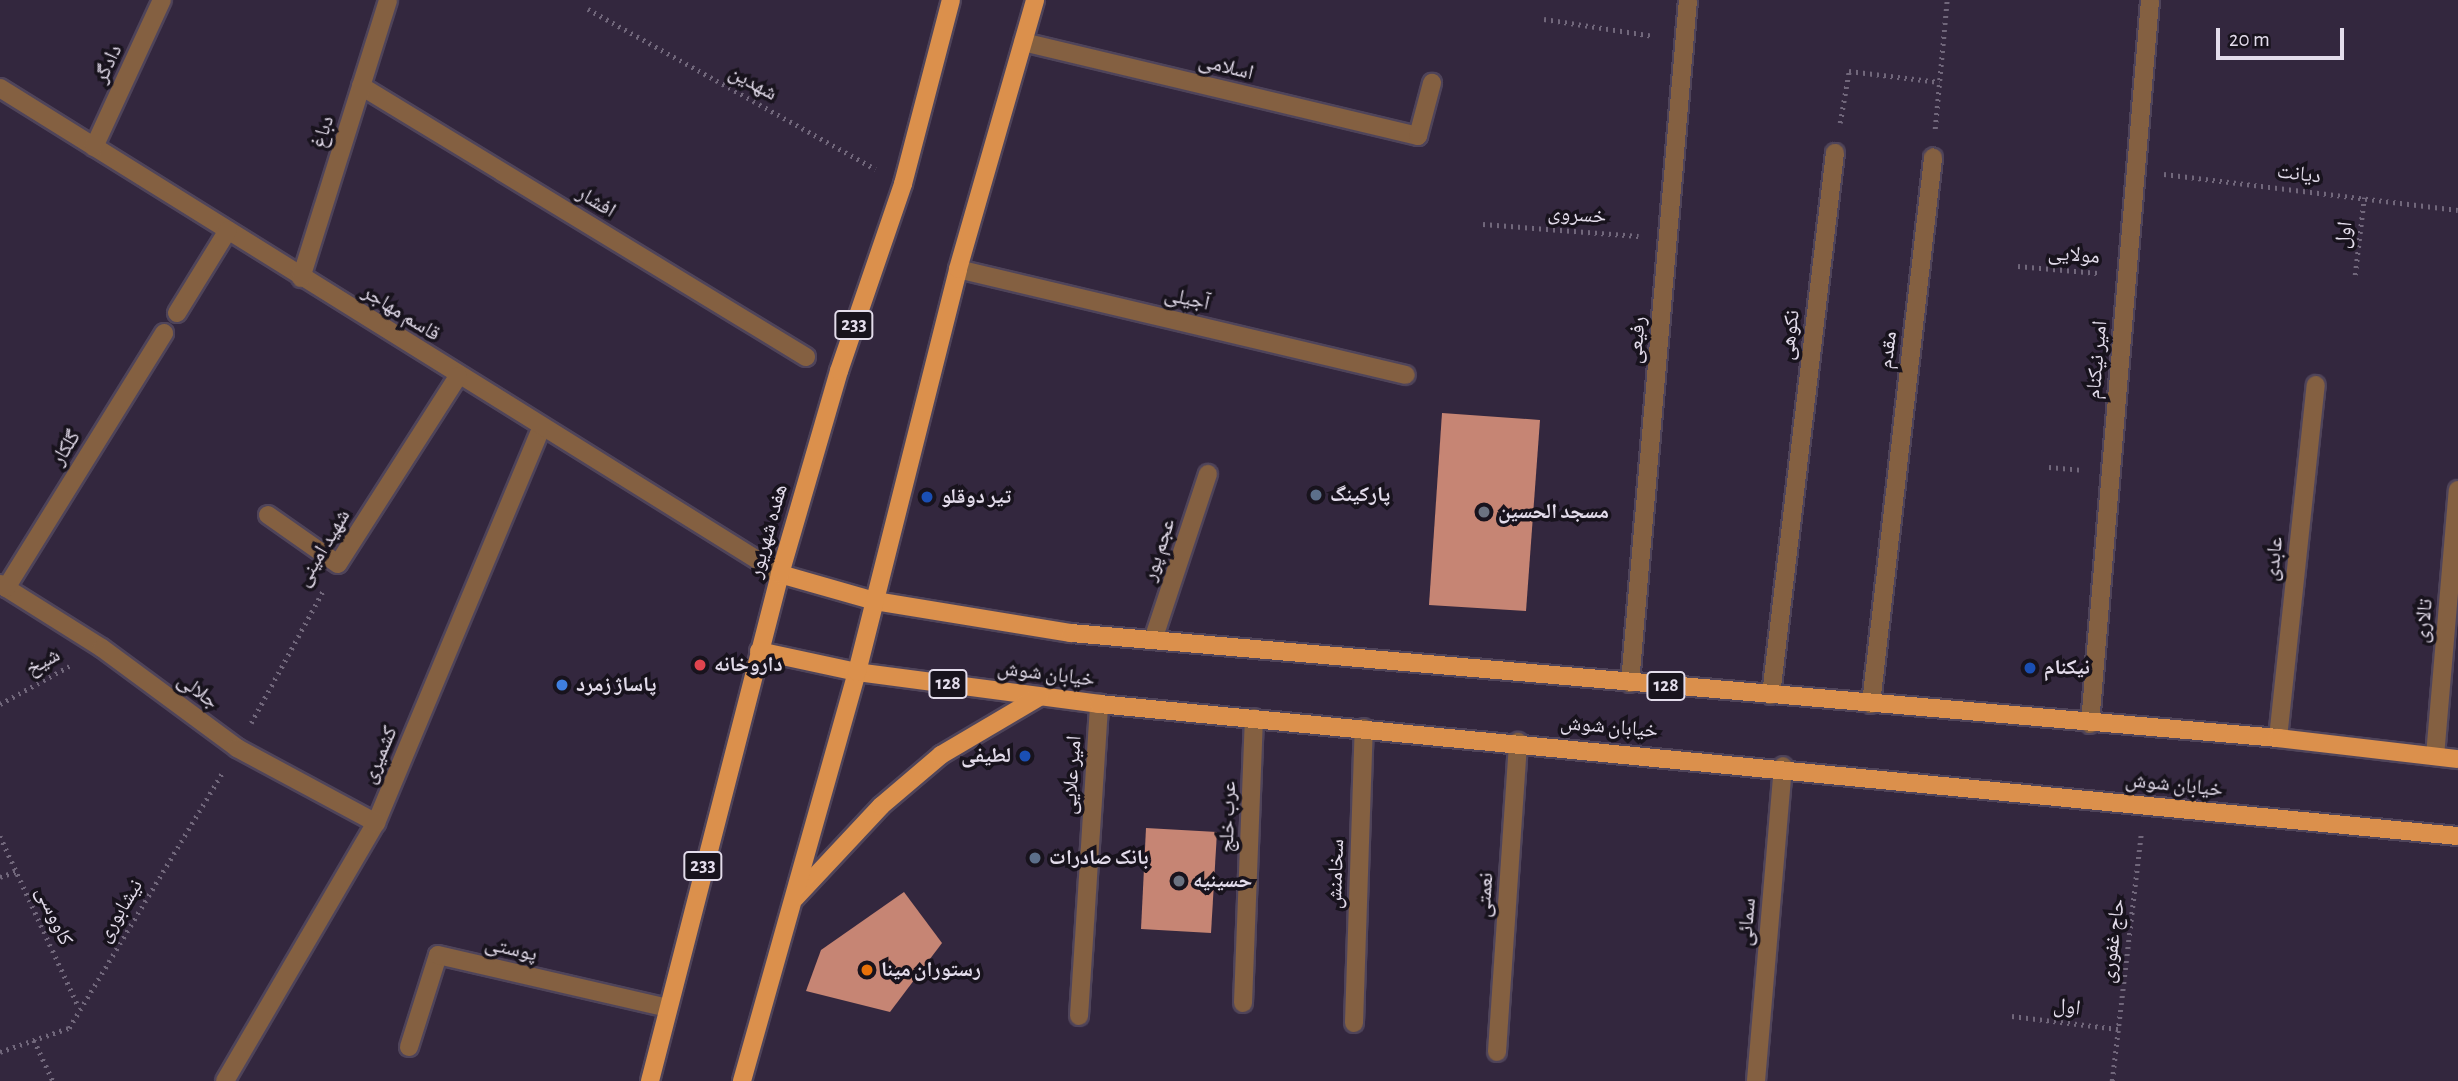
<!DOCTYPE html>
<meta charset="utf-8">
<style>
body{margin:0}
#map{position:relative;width:2458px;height:1081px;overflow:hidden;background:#33273e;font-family:"Alegreya Sans","Noto Naskh Arabic",sans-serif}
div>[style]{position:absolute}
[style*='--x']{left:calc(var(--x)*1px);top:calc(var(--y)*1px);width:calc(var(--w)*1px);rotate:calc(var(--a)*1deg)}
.building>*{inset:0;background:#c68574}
.path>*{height:4.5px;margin-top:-2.25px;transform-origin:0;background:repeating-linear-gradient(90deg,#71677b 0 2px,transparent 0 7px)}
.roads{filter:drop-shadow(2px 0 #4f445a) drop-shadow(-2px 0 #4f445a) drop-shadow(0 2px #4f445a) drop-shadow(0 -2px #4f445a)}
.lane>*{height:18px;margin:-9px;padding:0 9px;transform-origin:9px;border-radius:9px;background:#846041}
.street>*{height:18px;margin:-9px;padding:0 9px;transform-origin:9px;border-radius:9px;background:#846041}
.primary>*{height:18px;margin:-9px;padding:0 9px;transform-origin:9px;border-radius:9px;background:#db904c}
.dots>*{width:19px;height:19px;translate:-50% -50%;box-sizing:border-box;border:4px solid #18131d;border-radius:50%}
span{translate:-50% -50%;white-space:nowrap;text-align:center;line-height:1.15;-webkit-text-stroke:7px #18131d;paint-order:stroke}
.shield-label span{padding:2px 5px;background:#18131d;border:2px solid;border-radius:5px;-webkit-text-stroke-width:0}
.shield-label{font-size:19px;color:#e3dceb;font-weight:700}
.street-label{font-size:21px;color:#e3dceb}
.poi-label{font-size:21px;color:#e3dceb;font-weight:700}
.left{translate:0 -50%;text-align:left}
.right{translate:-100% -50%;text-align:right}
.scale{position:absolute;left:2216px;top:28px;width:128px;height:32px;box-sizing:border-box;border:4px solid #e3dceb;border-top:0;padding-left:9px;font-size:21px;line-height:24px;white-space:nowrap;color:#e3dceb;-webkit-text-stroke:5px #18131d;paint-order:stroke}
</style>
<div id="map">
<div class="building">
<div style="clip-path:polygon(1442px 413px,1540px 420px,1526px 611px,1429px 605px)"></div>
<div style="clip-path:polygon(1146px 828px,1217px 832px,1211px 933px,1141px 929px)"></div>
<div style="clip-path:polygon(904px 892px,942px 943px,890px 1012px,806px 991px,821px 950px)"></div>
</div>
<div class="path">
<div style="--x:588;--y:9;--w:329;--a:29.1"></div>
<div style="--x:1544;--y:19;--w:111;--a:8.8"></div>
<div style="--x:1840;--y:123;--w:53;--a:-80.2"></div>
<div style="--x:1849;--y:71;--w:91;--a:7"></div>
<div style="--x:1935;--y:129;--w:130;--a:-84.7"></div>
<div style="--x:2164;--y:174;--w:296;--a:7"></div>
<div style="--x:1483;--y:224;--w:156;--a:4.4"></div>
<div style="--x:2018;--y:266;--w:80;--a:5"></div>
<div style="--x:2355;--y:275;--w:78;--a:-83.3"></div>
<div style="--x:2049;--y:467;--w:33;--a:5"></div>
<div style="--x:0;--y:704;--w:83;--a:-28.7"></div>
<div style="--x:251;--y:723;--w:153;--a:-61.4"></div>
<div style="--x:0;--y:836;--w:189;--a:65.3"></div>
<div style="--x:0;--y:877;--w:18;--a:-19"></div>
<div style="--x:2012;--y:1016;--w:107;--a:7"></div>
<div style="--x:34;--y:1040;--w:45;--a:65.1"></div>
<div style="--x:0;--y:1052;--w:73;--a:-19.2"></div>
<div style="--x:69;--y:1028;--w:297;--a:-59"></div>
<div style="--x:2112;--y:1081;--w:248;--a:-83.3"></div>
</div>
<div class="roads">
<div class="lane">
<div style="--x:225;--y:1081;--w:299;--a:-59.7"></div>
<div style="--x:376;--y:823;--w:428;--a:-67.3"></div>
</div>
<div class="street">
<div style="--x:1023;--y:42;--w:406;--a:13.4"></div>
<div style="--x:1418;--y:136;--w:55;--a:-75.2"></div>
<div style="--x:361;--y:86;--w:521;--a:31.34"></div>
<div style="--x:0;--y:88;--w:919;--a:31.93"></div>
<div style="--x:94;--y:147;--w:162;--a:-65.2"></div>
<div style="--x:958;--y:269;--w:460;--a:13.3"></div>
<div style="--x:301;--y:278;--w:291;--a:-72.6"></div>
<div style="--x:177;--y:313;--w:97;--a:-58.4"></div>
<div style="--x:268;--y:515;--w:85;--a:35"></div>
<div style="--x:338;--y:564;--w:223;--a:-57.4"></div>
<div style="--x:0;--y:584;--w:120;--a:32.1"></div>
<div style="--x:102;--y:648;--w:168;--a:36.5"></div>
<div style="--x:237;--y:748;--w:158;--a:28.3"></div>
<div style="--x:6;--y:588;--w:300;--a:-58.2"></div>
<div style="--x:1153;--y:640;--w:175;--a:-71.7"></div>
<div style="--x:1630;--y:683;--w:685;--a:-85.15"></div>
<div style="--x:1771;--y:695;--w:546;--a:-83.27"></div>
<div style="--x:1871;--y:704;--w:550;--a:-83.52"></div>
<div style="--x:2090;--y:724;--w:726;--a:-85.26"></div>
<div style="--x:2278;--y:738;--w:355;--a:-83.9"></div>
<div style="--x:2435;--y:756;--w:267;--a:-85.1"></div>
<div style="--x:1243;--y:1003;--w:285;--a:-87.8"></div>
<div style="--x:1079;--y:1016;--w:313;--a:-86.3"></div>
<div style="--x:1354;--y:1023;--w:295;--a:-88.1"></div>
<div style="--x:409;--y:1047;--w:96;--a:-72.5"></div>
<div style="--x:438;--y:955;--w:236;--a:13"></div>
<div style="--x:1497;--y:1052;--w:311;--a:-86.1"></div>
<div style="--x:1756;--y:1081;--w:316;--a:-85.1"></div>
</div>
<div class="primary">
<div style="--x:780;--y:574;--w:99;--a:15.9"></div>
<div style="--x:875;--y:601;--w:199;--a:9.3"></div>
<div style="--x:1071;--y:633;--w:1212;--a:4.97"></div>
<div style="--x:2278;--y:738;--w:181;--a:6.7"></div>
<div style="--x:759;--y:651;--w:100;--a:12.1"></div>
<div style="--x:857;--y:672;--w:244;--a:7.5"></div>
<div style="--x:1099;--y:704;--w:1365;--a:5.55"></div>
<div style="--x:795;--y:898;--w:126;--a:-46.9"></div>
<div style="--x:881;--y:806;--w:79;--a:-40.4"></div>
<div style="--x:941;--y:755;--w:114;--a:-30.6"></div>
<div style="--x:650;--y:1081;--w:523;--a:-75.62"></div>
<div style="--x:780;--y:574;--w:211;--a:-73.8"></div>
<div style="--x:839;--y:371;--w:198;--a:-71.1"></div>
<div style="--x:903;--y:184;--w:190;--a:-75.4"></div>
<div style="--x:742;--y:1081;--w:425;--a:-74.3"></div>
<div style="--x:857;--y:672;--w:415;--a:-75.9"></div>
<div style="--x:958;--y:269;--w:280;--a:-74"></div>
</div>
</div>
<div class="dots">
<div style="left:1316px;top:495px;background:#5c6f8a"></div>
<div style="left:927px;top:497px;background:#1a4fb4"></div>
<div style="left:1484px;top:512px;background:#6b7280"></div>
<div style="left:700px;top:665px;background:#e0444e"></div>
<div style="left:2030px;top:668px;background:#1a4fb4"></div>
<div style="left:562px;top:685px;background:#3f7fe0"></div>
<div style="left:1025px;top:756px;background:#1a4fb4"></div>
<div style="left:1035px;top:858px;background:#5c6f8a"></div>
<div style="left:1179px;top:881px;background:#6b7280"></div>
<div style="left:867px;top:970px;background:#e8710a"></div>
</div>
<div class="shield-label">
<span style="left:854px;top:325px">233</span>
<span style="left:948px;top:684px">128</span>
<span style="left:1666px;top:686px">128</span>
<span style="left:703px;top:866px">233</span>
</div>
<div class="street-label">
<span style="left:108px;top:64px;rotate:-65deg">دادگر</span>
<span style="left:1226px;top:67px;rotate:14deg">اسلامی</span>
<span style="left:753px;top:83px;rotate:29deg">شهدین</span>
<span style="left:323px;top:132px;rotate:-73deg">دباغ</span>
<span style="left:2299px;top:174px;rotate:7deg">دیانت</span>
<span style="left:596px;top:202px;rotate:31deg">افشار</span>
<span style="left:1577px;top:215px;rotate:4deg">خسروی</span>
<span style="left:2344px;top:235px;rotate:-83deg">اول</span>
<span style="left:2074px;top:255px;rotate:5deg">مولایی</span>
<span style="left:1187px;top:299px;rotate:13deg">آجیلی</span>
<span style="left:401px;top:313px;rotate:32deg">قاسم مهاجر</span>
<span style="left:1790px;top:335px;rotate:-83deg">نکوهی</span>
<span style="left:1637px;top:340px;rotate:-85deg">رفیعی</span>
<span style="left:1888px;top:350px;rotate:-83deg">مقدم</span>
<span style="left:2097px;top:360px;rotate:-85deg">امیر نیکنام</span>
<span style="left:66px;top:448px;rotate:-58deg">گلکار</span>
<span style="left:768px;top:531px;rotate:-74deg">هفده شهریور</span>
<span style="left:323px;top:548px;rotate:-59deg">شهید امینی</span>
<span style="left:1159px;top:550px;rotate:-72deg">عجم پور</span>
<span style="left:2274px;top:559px;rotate:-84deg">عابدی</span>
<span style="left:2424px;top:621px;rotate:-85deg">تالاری</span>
<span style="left:43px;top:662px;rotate:-29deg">شیخ</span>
<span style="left:1046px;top:674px;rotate:7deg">خیابان شوش</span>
<span style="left:198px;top:691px;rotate:37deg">جلالی</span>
<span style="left:1609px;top:727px;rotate:5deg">خیابان شوش</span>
<span style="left:380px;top:755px;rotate:-67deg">کشمیری</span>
<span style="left:1072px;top:775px;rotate:-86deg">امیر علایی</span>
<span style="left:2174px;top:785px;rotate:6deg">خیابان شوش</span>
<span style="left:1228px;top:817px;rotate:-88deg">عرب خلج</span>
<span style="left:1336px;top:874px;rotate:-88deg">سخامنش</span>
<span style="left:1485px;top:895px;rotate:-86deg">نعمتی</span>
<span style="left:120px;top:911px;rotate:-59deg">نیشابوری</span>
<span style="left:54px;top:916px;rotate:66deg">کاووسی</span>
<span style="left:1747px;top:922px;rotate:-85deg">سمائی</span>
<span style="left:2113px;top:941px;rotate:-83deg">حاج غفوری</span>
<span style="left:511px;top:949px;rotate:13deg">پوستی</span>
<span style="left:2067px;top:1007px;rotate:7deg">اول</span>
</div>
<div class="poi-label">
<span class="left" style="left:1330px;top:495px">پارکینگ</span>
<span class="left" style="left:941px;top:497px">تیر دوقلو</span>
<span class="left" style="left:1498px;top:512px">مسجد الحسین</span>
<span class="left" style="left:714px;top:665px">داروخانه</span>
<span class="left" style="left:2044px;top:668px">نیکنام</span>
<span class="left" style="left:576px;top:685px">پاساژ زمرد</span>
<span class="right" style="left:1011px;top:756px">لطیفی</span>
<span class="left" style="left:1049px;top:858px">بانک صادرات</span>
<span class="left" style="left:1193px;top:881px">حسینیه</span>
<span class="left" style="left:881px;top:970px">رستوران مینا</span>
</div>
<div class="scale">20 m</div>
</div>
